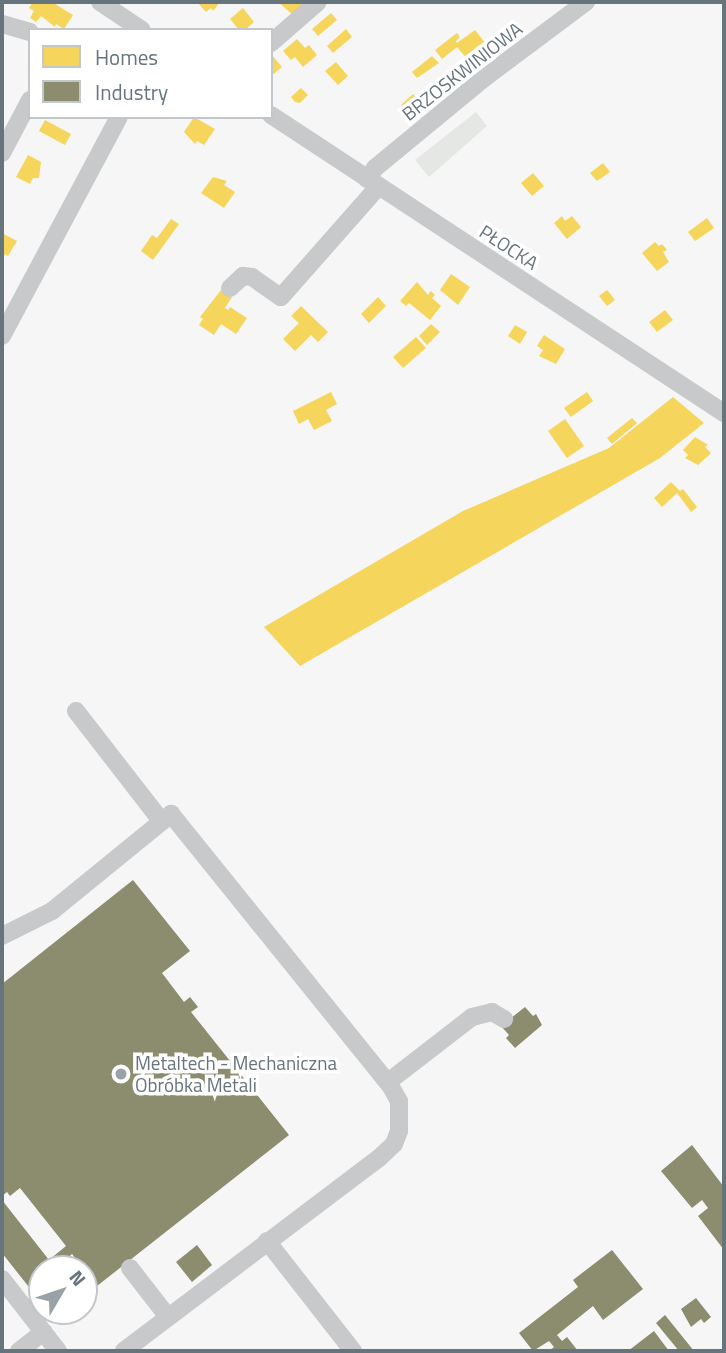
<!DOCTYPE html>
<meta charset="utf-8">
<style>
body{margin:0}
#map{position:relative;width:726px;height:1353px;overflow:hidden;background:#f6f6f6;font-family:"Titillium Web",sans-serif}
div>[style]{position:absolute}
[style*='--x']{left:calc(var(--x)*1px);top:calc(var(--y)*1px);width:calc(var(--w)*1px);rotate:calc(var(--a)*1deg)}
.green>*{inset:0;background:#e5e7e4}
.homes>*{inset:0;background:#f6d55c}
.industry>*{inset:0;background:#8c8c6e}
.minor>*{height:18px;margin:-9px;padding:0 9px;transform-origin:9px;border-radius:9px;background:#c7c9ca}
.dots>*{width:19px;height:19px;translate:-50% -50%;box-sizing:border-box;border:4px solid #fff;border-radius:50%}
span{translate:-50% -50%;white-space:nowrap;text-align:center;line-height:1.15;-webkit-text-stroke:7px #fff;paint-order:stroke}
.street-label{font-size:19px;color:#66747c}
.poi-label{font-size:19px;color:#66747c}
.left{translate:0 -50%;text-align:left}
.frame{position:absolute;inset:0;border:4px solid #66747c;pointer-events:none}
.legend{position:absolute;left:28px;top:28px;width:245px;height:91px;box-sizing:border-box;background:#fff;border:2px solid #c2c7cb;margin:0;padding:9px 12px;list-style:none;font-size:21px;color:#66747c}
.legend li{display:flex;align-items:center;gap:14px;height:35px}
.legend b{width:35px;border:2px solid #c2c7cb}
.north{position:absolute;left:28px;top:1255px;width:70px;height:70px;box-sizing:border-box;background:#fff;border:2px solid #c2c7cb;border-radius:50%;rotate:51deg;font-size:19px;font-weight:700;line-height:28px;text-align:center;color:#66747c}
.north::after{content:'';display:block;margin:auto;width:24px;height:32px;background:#98a2a7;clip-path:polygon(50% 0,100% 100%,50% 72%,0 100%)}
</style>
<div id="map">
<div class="green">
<div style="clip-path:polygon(476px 112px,487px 126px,429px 177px,415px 160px)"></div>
</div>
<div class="homes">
<div style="clip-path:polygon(33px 2px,52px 2px,73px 15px,64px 29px,56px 24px,55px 27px,41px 16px,36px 22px,30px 18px,34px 11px,29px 8px)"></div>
<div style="clip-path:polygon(197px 2px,220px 2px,213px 11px,211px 8px,206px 12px)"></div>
<div style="clip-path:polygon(278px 2px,307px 2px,294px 16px)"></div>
<div style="clip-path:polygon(243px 8px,254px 22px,245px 30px,239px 30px,230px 19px)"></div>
<div style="clip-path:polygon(331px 13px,337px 20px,318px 36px,312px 29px)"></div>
<div style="clip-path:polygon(346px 29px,352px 37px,333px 53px,327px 46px)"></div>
<div style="clip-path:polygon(475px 30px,494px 54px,481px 65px,480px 62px,474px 67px,457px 47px,442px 59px,435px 50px,457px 33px,460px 37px,456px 41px,457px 43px)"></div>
<div style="clip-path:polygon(297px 39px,305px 48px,309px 45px,317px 55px,303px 67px,295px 57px,291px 60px,283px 51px)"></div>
<div style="clip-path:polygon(271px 54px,282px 67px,271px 76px)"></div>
<div style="clip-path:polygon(432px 56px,439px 63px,417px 78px,412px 72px)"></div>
<div style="clip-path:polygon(336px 62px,348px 76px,338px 85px,325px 71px)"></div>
<div style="clip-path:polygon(301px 88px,308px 95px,300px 103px,295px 102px,291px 97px)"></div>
<div style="clip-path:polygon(413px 94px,425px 107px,413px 118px,401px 105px)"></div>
<div style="clip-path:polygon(194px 117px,215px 129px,204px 145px,197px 141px,195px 144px,184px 132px)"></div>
<div style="clip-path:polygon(45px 120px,71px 134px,65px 145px,39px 131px)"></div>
<div style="clip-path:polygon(28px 155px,41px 162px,39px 178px,33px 178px,30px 184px,16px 177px)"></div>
<div style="clip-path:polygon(603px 163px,610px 172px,597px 181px,590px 173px)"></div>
<div style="clip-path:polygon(533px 173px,544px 186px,532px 196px,521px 183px)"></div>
<div style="clip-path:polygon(213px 177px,227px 181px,224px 185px,235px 192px,224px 208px,201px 193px)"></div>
<div style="clip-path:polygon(562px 216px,565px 221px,572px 216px,581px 227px,567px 239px,554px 223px)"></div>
<div style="clip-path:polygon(707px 218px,714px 228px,695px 241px,688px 232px)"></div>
<div style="clip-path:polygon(171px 219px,179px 224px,153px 260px,141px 251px,152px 235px,157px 238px)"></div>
<div style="clip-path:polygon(2px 233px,17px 241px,8px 256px,5px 254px,2px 260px)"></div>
<div style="clip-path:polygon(655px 242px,659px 246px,662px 244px,667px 250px,663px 252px,669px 262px,657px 271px,642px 253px)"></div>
<div style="clip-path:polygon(451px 274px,470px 287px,458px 305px,440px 290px)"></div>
<div style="clip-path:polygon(417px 282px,428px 295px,431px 291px,435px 295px,432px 298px,441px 306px,430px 320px,409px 303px,406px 306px,400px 301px)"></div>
<div style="clip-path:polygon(221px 290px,232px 297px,225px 308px,228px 310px,230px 307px,247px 318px,236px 334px,221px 324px,214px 335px,199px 325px,203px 319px,200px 317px)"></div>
<div style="clip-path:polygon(607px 290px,615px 300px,607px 306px,599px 296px)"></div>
<div style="clip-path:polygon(378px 297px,386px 306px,369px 323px,361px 314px)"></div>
<div style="clip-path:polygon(301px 306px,328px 332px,318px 342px,311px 335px,295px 351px,283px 339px,299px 323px,291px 316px)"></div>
<div style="clip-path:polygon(665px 310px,673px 320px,657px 332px,649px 322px)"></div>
<div style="clip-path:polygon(431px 324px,440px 332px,427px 345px,419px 336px)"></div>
<div style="clip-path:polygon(515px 325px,527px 332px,520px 344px,508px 336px)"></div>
<div style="clip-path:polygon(544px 335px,565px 349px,556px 364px,539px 356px,543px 350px,537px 346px)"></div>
<div style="clip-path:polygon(416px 337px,426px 348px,403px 368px,393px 357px)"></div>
<div style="clip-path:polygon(331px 392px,337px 404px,326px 410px,332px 421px,314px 430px,308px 419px,299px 424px,293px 411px)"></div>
<div style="clip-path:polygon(587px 392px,593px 401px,571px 417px,564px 408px)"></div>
<div style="clip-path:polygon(673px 397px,704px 423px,660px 458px,300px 666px,264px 627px,463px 511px,609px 448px)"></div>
<div style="clip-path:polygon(632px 418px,637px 423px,612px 444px,607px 438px)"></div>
<div style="clip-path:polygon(565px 419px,584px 446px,567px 458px,548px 431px)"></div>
<div style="clip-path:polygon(695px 437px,708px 445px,705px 447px,711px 453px,698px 465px,685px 458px,688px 455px,683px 450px)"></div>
<div style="clip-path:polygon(671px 482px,680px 491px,683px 489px,697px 507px,691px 512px,677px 493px,662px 507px,654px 498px)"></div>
</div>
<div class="industry">
<div style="clip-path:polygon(133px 880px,190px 951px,162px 973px,184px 1002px,190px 997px,198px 1007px,191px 1012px,289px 1135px,97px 1286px,72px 1254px,56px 1269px,42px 1269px,42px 1291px,36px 1296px,2px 1253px,2px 1200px,49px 1260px,66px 1246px,20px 1188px,10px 1196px,7px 1192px,2px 1196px,2px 984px)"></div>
<div style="clip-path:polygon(525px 1007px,533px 1016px,536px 1014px,542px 1025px,515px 1048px,506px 1038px,509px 1035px,501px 1026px)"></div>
<div style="clip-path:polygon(692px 1145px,724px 1187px,724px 1250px,698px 1216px,708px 1208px,702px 1200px,692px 1208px,661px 1171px)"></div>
<div style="clip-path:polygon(197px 1245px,212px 1265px,192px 1282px,176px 1262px)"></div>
<div style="clip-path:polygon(612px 1250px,643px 1289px,603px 1320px,593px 1306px,557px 1335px,562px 1341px,567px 1337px,578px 1351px,549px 1351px,554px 1347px,549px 1341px,533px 1351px,519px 1333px,578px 1287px,573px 1280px)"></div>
<div style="clip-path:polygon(696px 1298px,711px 1317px,704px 1323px,701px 1319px,691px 1327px,681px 1309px)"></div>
<div style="clip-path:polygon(665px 1315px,694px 1351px,679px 1351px,656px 1323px)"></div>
<div style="clip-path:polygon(654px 1331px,669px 1351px,628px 1351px)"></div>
</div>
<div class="minor">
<div style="--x:100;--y:2;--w:50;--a:33.7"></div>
<div style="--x:2;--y:24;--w:29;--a:16"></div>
<div style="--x:271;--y:43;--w:62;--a:-41.1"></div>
<div style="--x:271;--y:115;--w:542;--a:33.34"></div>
<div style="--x:2;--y:153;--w:60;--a:-62.2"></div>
<div style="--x:367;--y:179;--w:14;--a:-54"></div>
<div style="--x:375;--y:168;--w:140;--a:-39.5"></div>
<div style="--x:483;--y:79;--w:129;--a:-36.8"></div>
<div style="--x:230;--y:288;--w:18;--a:-43"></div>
<div style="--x:243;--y:276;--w:9;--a:6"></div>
<div style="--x:252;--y:277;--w:35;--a:35"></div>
<div style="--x:281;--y:297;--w:148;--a:-48.6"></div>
<div style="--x:2;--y:336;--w:248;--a:-61.9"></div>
<div style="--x:76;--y:711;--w:140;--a:52.2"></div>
<div style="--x:2;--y:936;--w:56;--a:-26.6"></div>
<div style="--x:52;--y:911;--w:154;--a:-39.2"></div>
<div style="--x:171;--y:814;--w:348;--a:51.1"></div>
<div style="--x:390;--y:1085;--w:18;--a:61"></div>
<div style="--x:399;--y:1101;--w:30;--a:90"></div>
<div style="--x:399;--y:1131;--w:14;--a:111"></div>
<div style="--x:394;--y:1144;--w:21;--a:137"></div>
<div style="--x:379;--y:1158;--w:320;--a:142.9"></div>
<div style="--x:388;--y:1082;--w:106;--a:-37.7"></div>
<div style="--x:472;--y:1017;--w:21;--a:-14"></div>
<div style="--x:492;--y:1012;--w:14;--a:30"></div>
<div style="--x:267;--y:1241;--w:140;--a:52"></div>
<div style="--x:130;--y:1268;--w:62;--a:52.2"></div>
<div style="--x:2;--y:1279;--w:91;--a:52.1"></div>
<div style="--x:19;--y:1351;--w:31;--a:-38"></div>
</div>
<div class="dots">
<div style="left:121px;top:1074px;background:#98a2a7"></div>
</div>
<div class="street-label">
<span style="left:462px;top:71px;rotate:-38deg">BRZOSKWINIOWA</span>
<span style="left:509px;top:247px;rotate:33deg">PŁOCKA</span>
</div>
<div class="poi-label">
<span class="left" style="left:135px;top:1074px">Metaltech - Mechaniczna<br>Obróbka Metali</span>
</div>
<div class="frame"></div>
<ul class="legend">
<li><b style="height:19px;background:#f6d55c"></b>Homes</li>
<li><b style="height:19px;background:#8c8c6e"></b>Industry</li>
</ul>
<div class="north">N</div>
</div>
